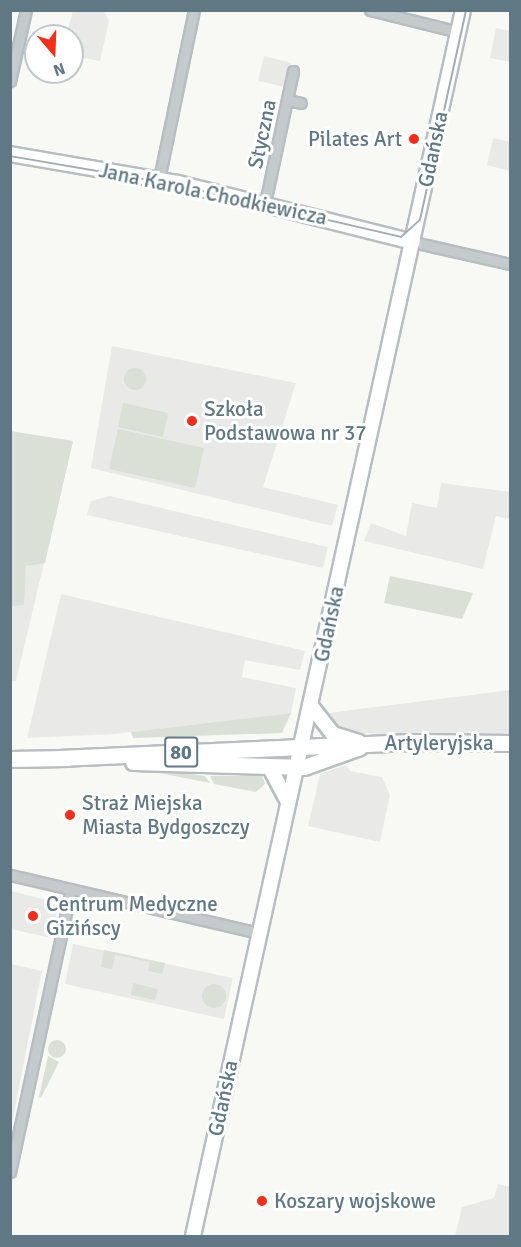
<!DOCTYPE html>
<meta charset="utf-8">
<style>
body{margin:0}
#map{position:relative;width:521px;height:1247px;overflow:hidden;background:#f8f8f5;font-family:Signika,sans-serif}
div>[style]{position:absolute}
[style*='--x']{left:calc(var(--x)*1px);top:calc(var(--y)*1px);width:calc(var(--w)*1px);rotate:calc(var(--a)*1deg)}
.built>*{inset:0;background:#e9e9e8}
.green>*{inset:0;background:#dae0d5}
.round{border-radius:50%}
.roads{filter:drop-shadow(2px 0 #b7bec2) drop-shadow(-2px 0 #b7bec2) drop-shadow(0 2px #b7bec2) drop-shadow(0 -2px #b7bec2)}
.street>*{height:9px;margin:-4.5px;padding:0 4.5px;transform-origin:4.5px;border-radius:4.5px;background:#c5cacd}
.secondary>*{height:14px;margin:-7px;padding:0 7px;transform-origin:7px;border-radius:7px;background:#fff}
.primary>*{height:15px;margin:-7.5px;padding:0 7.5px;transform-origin:7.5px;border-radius:7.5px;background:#fff}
.tram>*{height:1.5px;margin:-0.75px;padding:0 0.75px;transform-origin:0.75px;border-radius:0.75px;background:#a3acb1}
.dots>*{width:16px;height:16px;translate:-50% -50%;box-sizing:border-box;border:3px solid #fff;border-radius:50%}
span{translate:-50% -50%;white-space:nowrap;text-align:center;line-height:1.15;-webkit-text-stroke:6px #fff;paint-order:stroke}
.shield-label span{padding:2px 4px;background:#fff;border:2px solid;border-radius:4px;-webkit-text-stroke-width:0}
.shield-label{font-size:20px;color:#607883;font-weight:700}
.street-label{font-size:21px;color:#607883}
.poi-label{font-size:21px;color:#607883}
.right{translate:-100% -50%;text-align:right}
.left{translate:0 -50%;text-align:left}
.frame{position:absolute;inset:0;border:12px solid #607883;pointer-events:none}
.north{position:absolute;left:24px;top:24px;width:60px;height:60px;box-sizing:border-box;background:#fff;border:2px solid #bfc9cd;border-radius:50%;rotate:161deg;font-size:16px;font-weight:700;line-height:24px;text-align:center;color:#607883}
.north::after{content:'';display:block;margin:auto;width:21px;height:27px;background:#f42f19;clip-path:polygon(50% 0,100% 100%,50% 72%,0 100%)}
</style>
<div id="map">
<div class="built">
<div style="clip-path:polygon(73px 11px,104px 11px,109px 21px,100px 61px,72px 56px,72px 36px,66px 36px)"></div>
<div style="clip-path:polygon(496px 28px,510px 31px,510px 62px,490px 58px)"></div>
<div style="clip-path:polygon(264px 56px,291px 63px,286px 87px,258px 81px)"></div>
<div style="clip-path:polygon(493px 138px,510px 142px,510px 171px,487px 165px)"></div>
<div style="clip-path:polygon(112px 346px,296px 383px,263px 487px,338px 505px,332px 526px,91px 468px)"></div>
<div style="clip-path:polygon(10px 432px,73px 441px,16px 681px,10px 681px)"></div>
<div style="clip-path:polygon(441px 483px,510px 492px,510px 519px,496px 516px,483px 569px,364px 541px,371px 523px,406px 536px,412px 503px,437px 508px)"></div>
<div style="clip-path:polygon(110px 496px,328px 547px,323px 568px,87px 515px,91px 501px)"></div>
<div style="clip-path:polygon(61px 594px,305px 651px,300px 670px,245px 660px,242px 677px,296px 688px,291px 713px,115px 734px,27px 738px)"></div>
<div style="clip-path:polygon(510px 690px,510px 736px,348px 733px,331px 722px,328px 713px)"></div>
<div style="clip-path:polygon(346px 765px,350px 771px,382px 777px,390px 795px,380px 842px,308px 826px,320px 774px)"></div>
<div style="clip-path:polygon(11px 891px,59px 903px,51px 938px,11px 929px)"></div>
<div style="clip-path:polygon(73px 944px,233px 978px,224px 1019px,65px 984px)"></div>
<div style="clip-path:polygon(11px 964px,42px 971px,11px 1128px,10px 964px)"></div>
<div style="clip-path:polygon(498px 1184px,510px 1187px,510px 1236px,455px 1236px,462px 1207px,494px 1198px)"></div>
</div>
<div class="green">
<div class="round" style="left:124px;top:368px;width:22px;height:22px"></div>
<div style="clip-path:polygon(123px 403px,168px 413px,163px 437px,118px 427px)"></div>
<div style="clip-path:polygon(118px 429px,204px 448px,195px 488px,109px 469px)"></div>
<div style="clip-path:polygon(10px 431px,73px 441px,45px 563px,26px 566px,24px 605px,11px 606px)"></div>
<div style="clip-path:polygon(390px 576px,440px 586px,473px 593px,462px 619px,384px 603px)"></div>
<div style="clip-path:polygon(291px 713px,282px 733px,133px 738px,131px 732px)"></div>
<div style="clip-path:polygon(160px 770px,205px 776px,210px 783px,159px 773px)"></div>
<div style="clip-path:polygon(262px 775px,265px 784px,256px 792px,214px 784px,210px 776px)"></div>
<div style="clip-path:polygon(104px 950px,165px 963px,162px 974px,148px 971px,150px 962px,115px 955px,112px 969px,101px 967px)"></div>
<div style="clip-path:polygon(133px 983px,158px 989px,155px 1000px,131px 995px)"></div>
<div class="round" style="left:202px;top:984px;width:24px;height:24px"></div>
<div class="round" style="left:48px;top:1040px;width:18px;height:18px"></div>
<div style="clip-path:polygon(48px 1056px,59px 1062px,41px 1098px,39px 1097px)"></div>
</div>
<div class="roads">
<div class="street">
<div style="--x:370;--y:10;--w:92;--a:13.9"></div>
<div style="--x:10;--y:81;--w:73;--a:-77.3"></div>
<div style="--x:287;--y:100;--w:14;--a:12"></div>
<div style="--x:159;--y:179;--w:173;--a:-78.3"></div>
<div style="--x:265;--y:203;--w:135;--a:-78"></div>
<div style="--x:413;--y:242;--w:99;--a:12.8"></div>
<div style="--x:10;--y:875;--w:257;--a:13.1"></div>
<div style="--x:10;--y:1172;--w:289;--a:-77.8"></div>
</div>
<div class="secondary">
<div style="--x:10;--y:154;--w:170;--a:9.8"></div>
<div style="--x:178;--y:183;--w:242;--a:14.1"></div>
<div style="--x:311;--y:706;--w:36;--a:52"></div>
<div style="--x:333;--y:734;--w:27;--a:17"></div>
<div style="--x:269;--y:766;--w:41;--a:62.2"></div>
<div style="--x:193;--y:1236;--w:1255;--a:-77.58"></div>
</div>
<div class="primary">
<div style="--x:59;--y:758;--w:352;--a:-2.6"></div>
<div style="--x:411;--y:742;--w:99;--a:0.6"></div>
<div style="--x:10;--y:759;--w:57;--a:-1"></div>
<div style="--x:133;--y:762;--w:171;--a:1.7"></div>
<div style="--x:304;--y:767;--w:59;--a:-19.7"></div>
</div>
</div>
<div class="tram">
<div style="--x:10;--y:156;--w:160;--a:9.7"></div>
<div style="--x:168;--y:183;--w:239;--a:13"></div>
<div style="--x:401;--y:237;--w:25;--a:-42"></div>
<div style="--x:420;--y:220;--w:215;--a:-77.6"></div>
</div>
<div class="dots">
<div style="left:414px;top:139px;background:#f42f19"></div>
<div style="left:192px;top:421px;background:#f42f19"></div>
<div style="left:70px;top:815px;background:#f42f19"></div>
<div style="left:33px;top:916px;background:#f42f19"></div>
<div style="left:262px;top:1201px;background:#f42f19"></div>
</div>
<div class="shield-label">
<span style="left:181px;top:752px">80</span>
</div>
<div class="street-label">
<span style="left:262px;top:134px;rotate:-78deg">Styczna</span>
<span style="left:433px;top:149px;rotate:-78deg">Gdańska</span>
<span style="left:213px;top:194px;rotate:12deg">Jana Karola Chodkiewicza</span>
<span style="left:329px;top:624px;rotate:-78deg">Gdańska</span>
<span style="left:439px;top:743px">Artyleryjska</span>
<span style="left:223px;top:1098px;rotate:-78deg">Gdańska</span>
</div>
<div class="poi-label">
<span class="right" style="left:402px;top:139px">Pilates Art</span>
<span class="left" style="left:204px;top:421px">Szkoła<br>Podstawowa nr 37</span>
<span class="left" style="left:82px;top:815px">Straż Miejska<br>Miasta Bydgoszczy</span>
<span class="left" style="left:46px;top:916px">Centrum Medyczne<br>Gizińscy</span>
<span class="left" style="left:274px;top:1201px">Koszary wojskowe</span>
</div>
<div class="frame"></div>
<div class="north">N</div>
</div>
